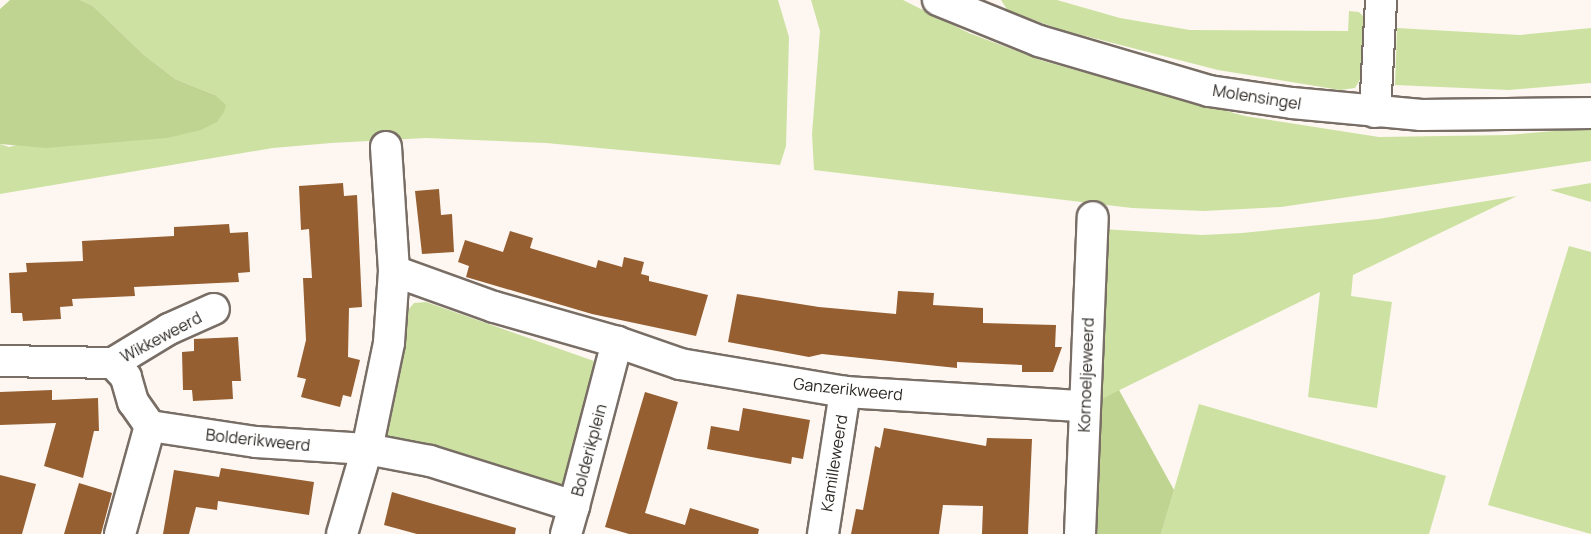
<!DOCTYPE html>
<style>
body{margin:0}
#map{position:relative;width:1591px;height:534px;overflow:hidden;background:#fef7f1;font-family:Manrope,sans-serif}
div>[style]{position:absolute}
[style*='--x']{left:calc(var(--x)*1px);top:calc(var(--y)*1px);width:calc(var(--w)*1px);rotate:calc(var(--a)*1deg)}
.green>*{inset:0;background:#cde2a2}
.forest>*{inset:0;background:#bed490}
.building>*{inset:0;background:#955f32}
.roads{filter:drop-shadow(2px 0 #786e66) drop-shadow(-2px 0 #786e66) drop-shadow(0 2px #786e66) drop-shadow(0 -2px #786e66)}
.minor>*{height:30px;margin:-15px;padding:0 15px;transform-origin:15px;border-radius:15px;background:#fff}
span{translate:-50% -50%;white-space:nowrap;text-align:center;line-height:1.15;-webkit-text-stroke:6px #fff;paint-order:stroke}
.street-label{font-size:16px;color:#2c2824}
</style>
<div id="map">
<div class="green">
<div style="clip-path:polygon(80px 0,778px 0,789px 37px,786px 146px,780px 165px,546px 143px,426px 138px,331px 143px,273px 148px,0 194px,0 144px,9px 147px,215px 95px,175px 79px,143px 54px,93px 6px)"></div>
<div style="clip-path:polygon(811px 0,903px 0,969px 33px,1043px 61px,1245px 116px,1379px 137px,1507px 135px,1591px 128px,1591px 161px,1281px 207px,1204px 211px,1132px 208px,814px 170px,812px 134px,820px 31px)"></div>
<div style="clip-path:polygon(1001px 0,1057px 0,1120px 18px,1190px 30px,1348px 31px,1349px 11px,1359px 12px,1366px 19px,1364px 73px,1355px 88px,1340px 90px,1218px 70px,1062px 30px,1008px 11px)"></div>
<div style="clip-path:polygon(1397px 28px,1520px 35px,1591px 28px,1591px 83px,1509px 90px,1395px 85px)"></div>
<div style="clip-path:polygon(1591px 183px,1591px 202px,1550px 190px)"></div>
<div style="clip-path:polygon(1517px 196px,1353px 275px,1351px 296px,1392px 302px,1377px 408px,1308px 397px,1320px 292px,1095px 402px,1102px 229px,1202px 235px,1242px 233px,1378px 219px)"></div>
<div style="clip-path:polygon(1569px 246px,1591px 252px,1591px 534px,1488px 505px)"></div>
<div style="clip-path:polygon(426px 302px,594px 361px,591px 384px,561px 489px,386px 440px,384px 435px,409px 309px,414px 303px)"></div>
<div style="clip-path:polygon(1199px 404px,1446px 476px,1429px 534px,1161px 534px)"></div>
</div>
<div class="forest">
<div style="clip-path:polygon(10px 0,80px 0,93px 6px,143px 54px,175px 79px,215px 95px,226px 105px,224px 112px,217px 122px,201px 130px,167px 138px,46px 148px,0 144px,0 9px)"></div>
<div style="clip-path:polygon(1119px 390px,1174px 490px,1161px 534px,1094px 534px,1095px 402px)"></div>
</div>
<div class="building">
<div style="clip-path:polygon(343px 183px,344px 196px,357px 195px,362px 307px,349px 308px,348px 357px,360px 360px,351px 397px,343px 395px,340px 407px,301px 397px,306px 379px,297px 377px,306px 340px,303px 278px,312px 278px,309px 229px,301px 230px,299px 186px)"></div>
<div style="clip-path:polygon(439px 189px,441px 215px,452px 214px,454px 252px,422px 254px,415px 191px)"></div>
<div style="clip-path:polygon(229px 224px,230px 233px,248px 232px,250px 272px,238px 273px,239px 282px,134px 287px,135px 296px,72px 299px,73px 306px,60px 307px,61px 319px,23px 321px,22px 313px,11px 313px,9px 273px,27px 272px,26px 263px,83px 261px,82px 241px,174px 236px,174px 227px)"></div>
<div style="clip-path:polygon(510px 231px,533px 238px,530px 248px,596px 268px,598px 260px,622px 267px,624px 257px,644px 262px,641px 274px,649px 276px,649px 281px,708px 295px,696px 336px,592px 314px,466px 277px,469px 266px,458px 262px,465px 240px,503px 252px)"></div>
<div style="clip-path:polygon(898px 291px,934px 293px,933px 305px,983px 308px,983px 323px,1056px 325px,1055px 347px,1062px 347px,1053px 372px,1022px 372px,1022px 365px,957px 362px,957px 368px,822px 354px,809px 357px,728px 342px,737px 294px,819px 307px,896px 314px)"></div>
<div style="clip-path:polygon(238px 337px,241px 381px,232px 381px,233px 399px,193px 401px,192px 390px,183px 390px,182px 352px,194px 351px,194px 339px)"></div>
<div style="clip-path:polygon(52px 390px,52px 400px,98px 398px,99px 431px,94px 431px,83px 478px,44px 466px,56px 423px,0 425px,0 392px)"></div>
<div style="clip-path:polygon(645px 392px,678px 402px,645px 513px,685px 525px,690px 508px,759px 529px,758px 534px,629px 534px,605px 527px)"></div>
<div style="clip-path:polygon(743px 408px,810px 420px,803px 459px,792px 457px,791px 464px,707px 449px,711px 426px,739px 431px)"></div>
<div style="clip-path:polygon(884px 428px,986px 446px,987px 438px,1032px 439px,1028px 534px,982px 534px,983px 506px,943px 505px,939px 534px,851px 534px,856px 509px,863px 510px,875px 446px,880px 448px)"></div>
<div style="clip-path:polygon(221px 468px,314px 482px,309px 515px,218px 501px,217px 510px,196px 507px,189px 534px,163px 534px,174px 470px,219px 477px)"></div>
<div style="clip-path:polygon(0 475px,36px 484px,22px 534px,0 534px)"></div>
<div style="clip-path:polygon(79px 483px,112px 493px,101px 534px,64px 534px)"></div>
<div style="clip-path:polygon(392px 492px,516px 528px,515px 534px,417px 534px,384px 525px)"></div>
</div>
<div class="roads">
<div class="minor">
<div style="--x:938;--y:0;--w:109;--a:22.1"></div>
<div style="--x:1039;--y:41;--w:177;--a:16.4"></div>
<div style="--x:1209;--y:91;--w:84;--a:8.2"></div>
<div style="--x:1292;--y:103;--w:130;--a:5.3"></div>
<div style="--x:1421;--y:115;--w:170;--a:-0.7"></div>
<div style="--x:1375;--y:112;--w:112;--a:-86.9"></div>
<div style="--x:386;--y:147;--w:124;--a:86.3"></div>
<div style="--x:394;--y:271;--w:72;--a:94"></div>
<div style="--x:389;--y:343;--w:108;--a:101.7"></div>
<div style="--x:367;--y:449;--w:64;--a:10.8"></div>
<div style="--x:430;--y:461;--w:151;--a:17.4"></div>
<div style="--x:574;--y:506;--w:170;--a:-75.3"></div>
<div style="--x:617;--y:342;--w:128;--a:-164.1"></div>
<div style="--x:494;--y:307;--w:106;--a:-160.2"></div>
<div style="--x:617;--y:342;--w:67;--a:19.2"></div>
<div style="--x:680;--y:364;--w:167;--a:9.6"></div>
<div style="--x:845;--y:392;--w:239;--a:3.4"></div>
<div style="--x:0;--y:361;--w:113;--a:1"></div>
<div style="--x:150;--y:426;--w:107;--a:8.6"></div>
<div style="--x:256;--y:442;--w:111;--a:3.6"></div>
<div style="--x:367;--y:449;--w:89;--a:106.4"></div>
<div style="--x:120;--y:534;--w:112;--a:-74.5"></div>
<div style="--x:150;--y:426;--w:29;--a:-125"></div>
<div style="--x:133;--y:402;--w:26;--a:-106"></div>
<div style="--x:126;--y:377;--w:19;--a:-133"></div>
<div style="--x:113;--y:363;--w:66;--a:-31.3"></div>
<div style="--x:169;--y:329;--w:49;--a:-24"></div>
<div style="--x:566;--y:534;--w:29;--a:-74"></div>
<div style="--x:823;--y:534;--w:144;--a:-81.2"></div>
<div style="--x:1080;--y:534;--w:317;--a:-87.7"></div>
</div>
</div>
<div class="street-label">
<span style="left:1257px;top:97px;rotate:9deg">Molensingel</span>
<span style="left:161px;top:337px;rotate:-28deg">Wikkeweerd</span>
<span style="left:1086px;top:375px;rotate:-88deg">Kornoeljeweerd</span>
<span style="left:848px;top:389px;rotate:6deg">Ganzerikweerd</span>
<span style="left:258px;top:440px;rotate:6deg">Bolderikweerd</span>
<span style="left:589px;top:450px;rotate:-75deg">Bolderikplein</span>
<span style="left:834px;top:463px;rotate:-81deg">Kamilleweerd</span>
</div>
</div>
